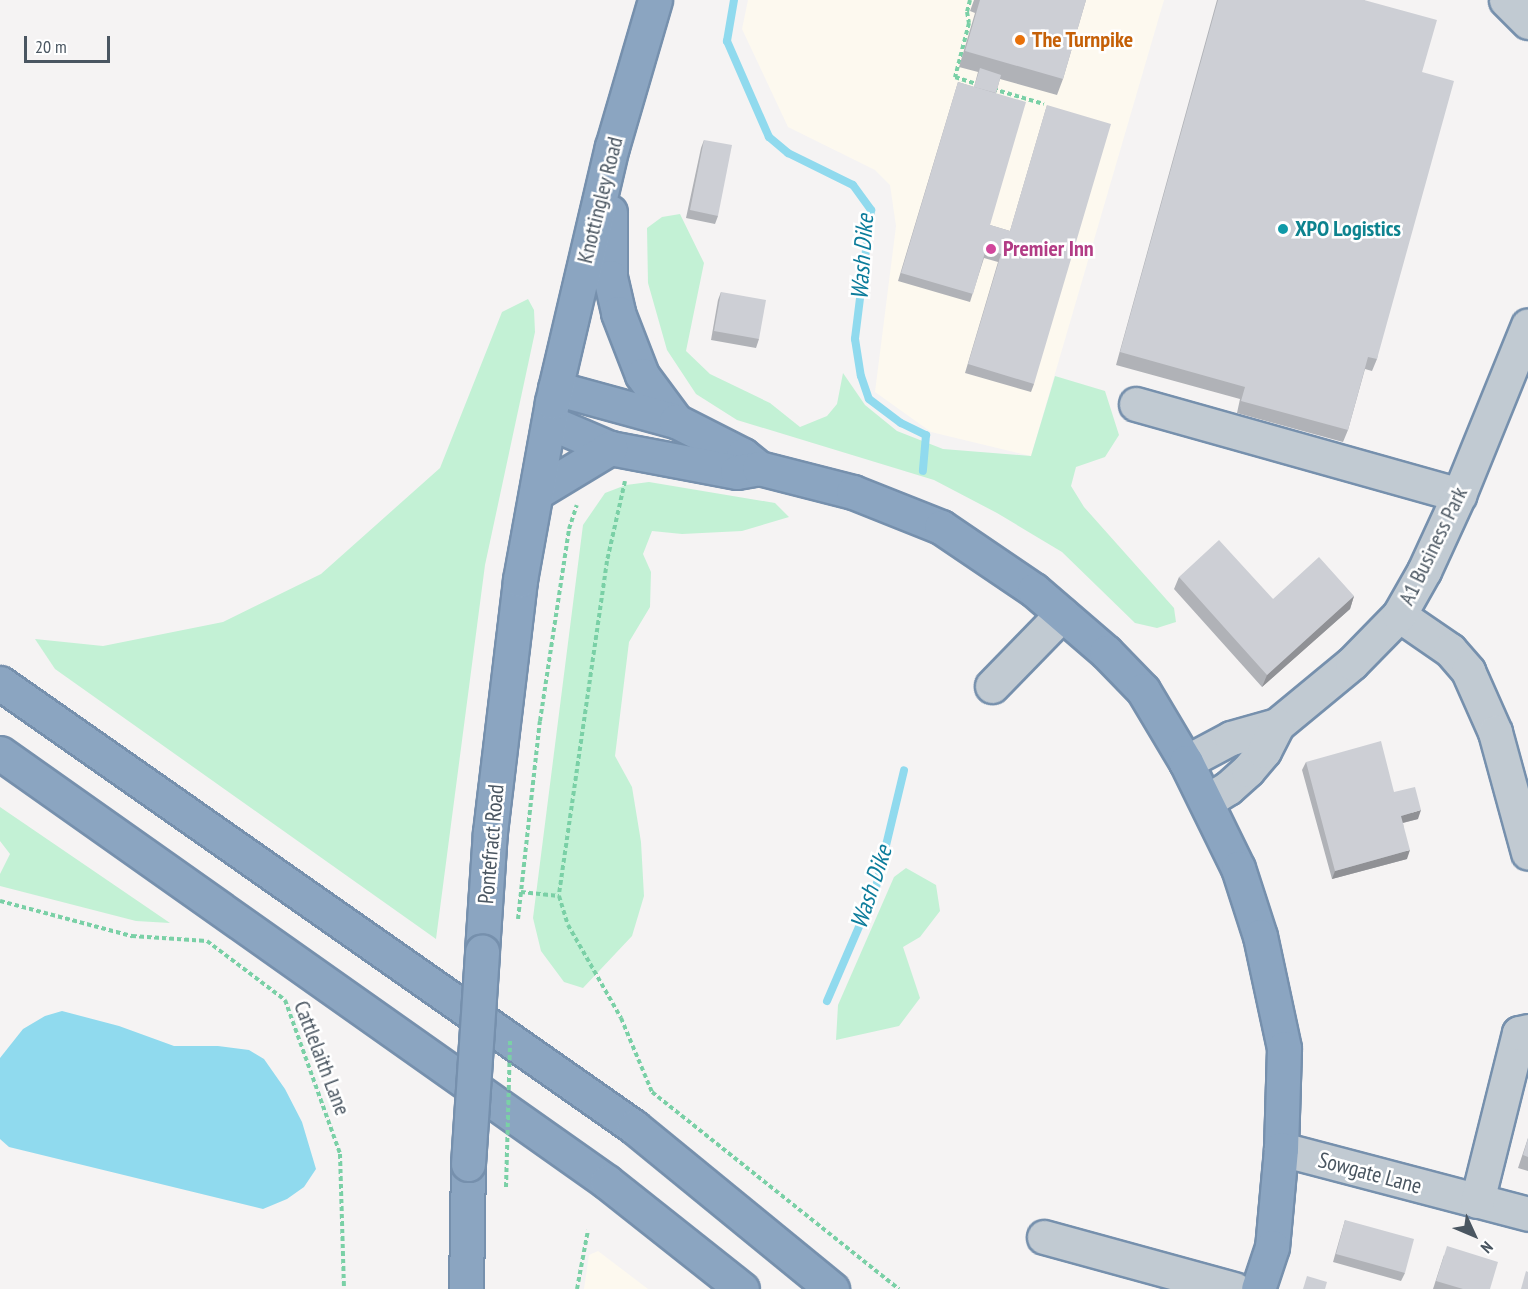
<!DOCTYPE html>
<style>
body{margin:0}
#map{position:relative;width:1528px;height:1289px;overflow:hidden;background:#f5f3f3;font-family:"PT Sans Narrow",sans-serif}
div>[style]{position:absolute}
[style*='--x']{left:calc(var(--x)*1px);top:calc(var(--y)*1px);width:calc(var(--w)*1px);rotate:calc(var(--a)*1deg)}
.commercial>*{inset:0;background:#fdf9ef}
.green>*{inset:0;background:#c3f1d5}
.water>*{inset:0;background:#90daee}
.stream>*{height:8px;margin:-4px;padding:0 4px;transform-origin:4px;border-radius:4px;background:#90daee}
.path>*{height:4px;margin-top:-2px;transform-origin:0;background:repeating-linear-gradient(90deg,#7ad0a6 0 4.5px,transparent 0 7.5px)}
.roads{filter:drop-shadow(2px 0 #7690ad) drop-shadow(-2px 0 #7690ad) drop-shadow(0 2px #7690ad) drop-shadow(0 -2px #7690ad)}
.minor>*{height:33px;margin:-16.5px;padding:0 16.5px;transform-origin:16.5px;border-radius:16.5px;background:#c1cad2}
.highway>*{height:33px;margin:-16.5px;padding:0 16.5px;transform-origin:16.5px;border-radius:16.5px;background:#8ba5c1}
.path-bridge>*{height:4px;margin-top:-2px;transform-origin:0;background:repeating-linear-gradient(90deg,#7ad0a6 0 4.5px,transparent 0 7.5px)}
.bridges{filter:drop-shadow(2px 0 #7690ad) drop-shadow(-2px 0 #7690ad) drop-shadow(0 2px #7690ad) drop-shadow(0 -2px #7690ad)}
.highway-bridge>*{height:33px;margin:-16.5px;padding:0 16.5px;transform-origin:16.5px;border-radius:16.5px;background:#8ba5c1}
.wall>*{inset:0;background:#b0b2b7}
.shaded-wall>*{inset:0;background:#909195}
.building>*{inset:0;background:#cdcfd5}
.dots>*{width:16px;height:16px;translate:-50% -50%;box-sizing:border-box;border:3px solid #fff;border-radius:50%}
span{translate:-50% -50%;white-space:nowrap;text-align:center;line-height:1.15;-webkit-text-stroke:5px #fff;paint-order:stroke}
.food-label{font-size:22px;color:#c56008;font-weight:700}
.left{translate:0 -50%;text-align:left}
.street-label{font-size:22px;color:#4a5661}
.culture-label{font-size:22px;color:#0d838f;font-weight:700}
.hotel-label{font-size:22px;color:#b23c85;font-weight:700}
.water-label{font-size:24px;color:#0c7c9b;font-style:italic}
.north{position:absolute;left:1444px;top:1205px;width:60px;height:60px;-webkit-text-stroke:4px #fff;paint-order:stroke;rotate:134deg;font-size:16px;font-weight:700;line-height:24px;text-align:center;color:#4a5661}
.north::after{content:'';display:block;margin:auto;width:21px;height:27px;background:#4a5661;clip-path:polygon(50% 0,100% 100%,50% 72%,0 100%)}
.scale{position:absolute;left:24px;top:36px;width:86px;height:27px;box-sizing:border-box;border:3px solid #4a5661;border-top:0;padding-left:8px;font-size:18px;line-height:21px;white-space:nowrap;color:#4a5661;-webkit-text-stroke:4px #fff;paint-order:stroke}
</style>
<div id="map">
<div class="commercial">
<div style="clip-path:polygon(748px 0,1164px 0,1031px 456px,931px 432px,875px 392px,896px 226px,890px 185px,875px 170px,788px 127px,742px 29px)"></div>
<div style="clip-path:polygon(598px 1251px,648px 1289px,584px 1289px,589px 1255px)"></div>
</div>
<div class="green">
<div style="clip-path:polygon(680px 214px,704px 263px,686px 351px,710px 374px,770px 403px,800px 427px,827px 416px,837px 404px,843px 373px,865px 405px,897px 431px,943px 449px,1031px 456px,1055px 376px,1105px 391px,1119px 435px,1105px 457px,1076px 467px,1071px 486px,1084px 507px,1174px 608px,1176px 622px,1157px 628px,1135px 623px,1062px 552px,997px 513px,934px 480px,737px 420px,696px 394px,667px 350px,648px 283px,647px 228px,662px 217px)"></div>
<div style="clip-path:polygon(528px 299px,534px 310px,535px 332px,485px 565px,436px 939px,55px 669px,35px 639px,103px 646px,223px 622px,321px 574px,440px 468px,502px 312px)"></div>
<div style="clip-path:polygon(649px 482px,775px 503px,789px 517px,742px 531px,682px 534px,652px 531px,643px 554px,651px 572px,650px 607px,629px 642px,615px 756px,632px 787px,641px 842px,644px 896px,632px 936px,583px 988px,564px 982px,541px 951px,533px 918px,583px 525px,605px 493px,626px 485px)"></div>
<div style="clip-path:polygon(0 807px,170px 923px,136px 921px,0 886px,0 874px,10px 854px,0 841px)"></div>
<div style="clip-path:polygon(906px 868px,936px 885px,940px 911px,920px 937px,903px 947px,920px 998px,899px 1026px,836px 1040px,838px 1005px,894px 877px)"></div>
</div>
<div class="water">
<div style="clip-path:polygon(62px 1011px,119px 1026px,174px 1046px,218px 1046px,249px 1050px,264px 1059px,285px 1089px,302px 1122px,316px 1169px,304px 1187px,287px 1199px,263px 1209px,9px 1147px,0 1139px,0 1058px,23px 1029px,45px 1016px)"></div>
</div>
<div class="stream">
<div style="--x:734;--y:0;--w:42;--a:99.7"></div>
<div style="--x:727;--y:41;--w:105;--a:66.4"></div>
<div style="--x:769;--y:137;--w:25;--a:40"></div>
<div style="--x:788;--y:153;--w:72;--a:26.2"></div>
<div style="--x:853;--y:185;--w:31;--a:54"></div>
<div style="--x:871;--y:210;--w:130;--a:97.1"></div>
<div style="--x:855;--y:339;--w:37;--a:81"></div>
<div style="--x:861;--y:376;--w:24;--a:71"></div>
<div style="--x:869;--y:399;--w:40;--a:37"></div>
<div style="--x:901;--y:423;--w:28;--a:26"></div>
<div style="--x:926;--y:435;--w:36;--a:95"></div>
<div style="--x:827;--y:1001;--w:124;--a:-66.7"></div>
<div style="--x:876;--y:887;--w:120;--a:-76.5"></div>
</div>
<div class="path">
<div style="--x:970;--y:0;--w:12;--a:104"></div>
<div style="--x:967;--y:12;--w:11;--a:80"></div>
<div style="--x:969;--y:23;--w:56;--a:104.5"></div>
<div style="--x:955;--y:77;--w:23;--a:18"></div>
<div style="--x:993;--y:89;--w:53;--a:16.4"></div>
<div style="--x:625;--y:481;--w:82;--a:102.7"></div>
<div style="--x:607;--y:561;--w:338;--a:98.2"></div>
<div style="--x:559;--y:896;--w:30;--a:73"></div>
<div style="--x:568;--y:925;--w:107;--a:60.3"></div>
<div style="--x:621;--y:1018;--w:80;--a:67.3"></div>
<div style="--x:652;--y:1092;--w:316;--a:38.6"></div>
<div style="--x:521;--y:892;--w:38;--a:6"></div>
<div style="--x:0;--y:901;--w:137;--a:14.9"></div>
<div style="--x:132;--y:936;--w:75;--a:3.8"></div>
<div style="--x:207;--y:941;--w:98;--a:37.1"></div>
<div style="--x:285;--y:1000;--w:164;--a:70.3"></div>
<div style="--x:340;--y:1154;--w:135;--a:88.3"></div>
<div style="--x:518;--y:919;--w:199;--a:-83.7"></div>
<div style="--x:540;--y:721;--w:194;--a:-81.4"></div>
<div style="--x:569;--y:529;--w:25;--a:-72"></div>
<div style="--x:577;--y:1289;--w:60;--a:-79.4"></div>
</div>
<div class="roads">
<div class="minor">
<div style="--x:1506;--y:0;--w:31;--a:45"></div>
<div style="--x:1136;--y:404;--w:336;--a:15.7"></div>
<div style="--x:1399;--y:615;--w:62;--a:34.5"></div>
<div style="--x:1450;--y:650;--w:28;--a:49"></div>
<div style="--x:1468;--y:671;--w:67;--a:66.1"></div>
<div style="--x:1495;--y:732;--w:125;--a:74.7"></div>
<div style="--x:992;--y:686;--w:100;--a:-45.8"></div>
<div style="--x:1186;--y:762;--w:51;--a:-28.1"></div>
<div style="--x:1231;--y:738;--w:48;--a:-15.8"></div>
<div style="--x:1277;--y:725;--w:97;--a:-39.6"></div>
<div style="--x:1352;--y:663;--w:67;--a:-45.6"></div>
<div style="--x:1399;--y:615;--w:51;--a:-60.4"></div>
<div style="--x:1424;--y:571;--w:84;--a:-65.3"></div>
<div style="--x:1459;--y:495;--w:183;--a:-67.9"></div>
<div style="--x:1207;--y:801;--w:25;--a:-32"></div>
<div style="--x:1228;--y:788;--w:27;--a:-42"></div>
<div style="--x:1248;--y:770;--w:25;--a:-50"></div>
<div style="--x:1264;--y:751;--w:29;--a:-63"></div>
<div style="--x:1281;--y:1149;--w:255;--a:14.7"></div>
<div style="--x:1477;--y:1201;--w:173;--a:-76"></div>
<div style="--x:1519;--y:1033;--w:9;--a:-13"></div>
<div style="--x:1044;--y:1237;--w:197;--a:15.3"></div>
</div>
<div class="highway">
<div style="--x:610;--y:212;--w:65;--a:90"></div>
<div style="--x:610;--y:277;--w:37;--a:77"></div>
<div style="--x:618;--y:313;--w:66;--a:68.8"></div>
<div style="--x:642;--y:375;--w:57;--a:53.5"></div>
<div style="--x:555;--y:388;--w:125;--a:15.3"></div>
<div style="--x:676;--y:421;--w:75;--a:26.9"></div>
<div style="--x:743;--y:455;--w:21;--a:39"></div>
<div style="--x:549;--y:422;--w:66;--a:23.1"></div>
<div style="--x:610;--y:448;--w:129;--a:10.7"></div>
<div style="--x:737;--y:472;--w:22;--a:-10"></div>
<div style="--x:759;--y:468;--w:97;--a:14.3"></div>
<div style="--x:853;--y:492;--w:95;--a:21.7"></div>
<div style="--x:941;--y:527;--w:112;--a:34.1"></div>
<div style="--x:1034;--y:590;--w:95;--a:40.7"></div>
<div style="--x:1106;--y:652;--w:53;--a:45.8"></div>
<div style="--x:1143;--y:690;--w:84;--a:59.2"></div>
<div style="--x:1186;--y:762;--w:118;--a:63.9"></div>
<div style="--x:1238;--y:868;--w:71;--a:72.1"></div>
<div style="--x:1260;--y:936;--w:115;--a:77.9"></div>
<div style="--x:1284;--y:1048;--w:101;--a:91.7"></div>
<div style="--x:1281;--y:1149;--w:98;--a:95.2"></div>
<div style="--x:1272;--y:1247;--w:44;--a:108.4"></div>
<div style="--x:536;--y:493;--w:87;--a:-31.3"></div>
<div style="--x:0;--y:683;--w:774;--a:35"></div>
<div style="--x:634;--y:1127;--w:256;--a:39.3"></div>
<div style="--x:0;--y:753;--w:743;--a:35.25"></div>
<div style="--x:607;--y:1182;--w:172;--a:38.4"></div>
<div style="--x:482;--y:951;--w:119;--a:-86.2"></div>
<div style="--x:490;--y:832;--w:254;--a:-83.2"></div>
<div style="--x:520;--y:580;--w:181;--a:-79.8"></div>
<div style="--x:552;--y:402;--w:262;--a:-76.8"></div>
<div style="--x:612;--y:147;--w:153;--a:-73.7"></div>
<div style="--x:466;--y:1289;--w:125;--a:-89.1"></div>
</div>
</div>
<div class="path-bridge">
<div style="--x:506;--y:1187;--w:146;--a:-88.4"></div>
</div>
<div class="bridges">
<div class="highway-bridge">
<div style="--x:468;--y:1164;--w:213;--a:-86.2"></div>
</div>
</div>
<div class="wall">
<div style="clip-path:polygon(974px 0,1086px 0,1063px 79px,1057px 95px,1000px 79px,996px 93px,990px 225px,1010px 231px,1047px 105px,1034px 384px,1031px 392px,965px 373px,998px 262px,984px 258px,970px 302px,898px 281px,958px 82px,974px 87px,978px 72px,959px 67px,975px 13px,970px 11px)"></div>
<div style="clip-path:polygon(1217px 0,1364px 0,1422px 72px,1377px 359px,1372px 371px,1365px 369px,1348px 430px,1343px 442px,1237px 413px,1240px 399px,1116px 365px)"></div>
<div style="clip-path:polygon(704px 140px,718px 216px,715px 224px,686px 218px,701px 148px)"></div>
<div style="clip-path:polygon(721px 292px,759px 339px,756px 348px,711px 340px,718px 300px)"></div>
<div style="clip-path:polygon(1179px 577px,1273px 599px,1354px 596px,1350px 609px,1262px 687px,1174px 589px)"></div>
<div style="clip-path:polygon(1306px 762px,1394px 792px,1418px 819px,1403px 823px,1407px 859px,1332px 879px,1302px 770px)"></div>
<div style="clip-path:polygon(1528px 1138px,1528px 1171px,1518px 1168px)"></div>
<div style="clip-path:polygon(1345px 1220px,1405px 1273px,1401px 1281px,1333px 1262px)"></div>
<div style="clip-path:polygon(1444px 1255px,1490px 1289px,1433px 1289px)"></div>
</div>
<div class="shaded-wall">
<div style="clip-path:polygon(1354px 596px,1350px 609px,1262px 687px,1267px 675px)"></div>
<div style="clip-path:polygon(1421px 810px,1418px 819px,1398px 824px,1401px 816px)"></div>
<div style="clip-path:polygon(1410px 850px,1407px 859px,1332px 879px,1335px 871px)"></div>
</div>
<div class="building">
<div style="clip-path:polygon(980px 0,1086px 0,1063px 79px,965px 51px)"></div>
<div style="clip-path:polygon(1218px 0,1364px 0,1437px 20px,1422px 72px,1454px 81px,1377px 359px,1368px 357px,1348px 430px,1241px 401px,1245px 387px,1120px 352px)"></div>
<div style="clip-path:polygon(980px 68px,1001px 75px,996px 93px,974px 87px)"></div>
<div style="clip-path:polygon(958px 82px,1026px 102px,990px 225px,1010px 231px,1047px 105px,1111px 124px,1034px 384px,968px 364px,1001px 254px,986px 249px,973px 294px,901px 273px)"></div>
<div style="clip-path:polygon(704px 140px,732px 145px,718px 216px,690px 210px)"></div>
<div style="clip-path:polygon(721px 292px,766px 300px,759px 339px,714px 331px)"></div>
<div style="clip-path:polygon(1219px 540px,1273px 599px,1319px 557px,1354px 596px,1267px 675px,1179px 577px)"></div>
<div style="clip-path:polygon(1381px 741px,1394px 792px,1415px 787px,1421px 810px,1401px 816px,1410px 850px,1335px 871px,1306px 762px)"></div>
<div style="clip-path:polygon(1528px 1138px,1528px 1157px,1523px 1155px)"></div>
<div style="clip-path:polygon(1345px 1220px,1414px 1239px,1405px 1273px,1336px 1254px)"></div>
<div style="clip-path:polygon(1447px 1246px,1498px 1262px,1490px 1289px,1463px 1289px,1436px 1281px)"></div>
<div style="clip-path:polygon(1526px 1271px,1528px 1272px,1528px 1289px,1521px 1289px)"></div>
<div style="clip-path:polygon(1307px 1276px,1327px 1282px,1325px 1289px,1303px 1289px)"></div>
</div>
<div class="dots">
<div style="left:1020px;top:40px;background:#e8710a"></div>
<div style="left:1283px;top:229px;background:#0f9aa8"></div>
<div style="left:991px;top:249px;background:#d1479c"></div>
</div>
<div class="food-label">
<span class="left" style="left:1032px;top:40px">The Turnpike</span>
</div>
<div class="street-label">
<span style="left:600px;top:200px;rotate:-76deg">Knottingley Road</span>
<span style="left:1433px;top:546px;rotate:-64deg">A1 Business Park</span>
<span style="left:491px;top:844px;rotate:-85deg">Pontefract Road</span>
<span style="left:322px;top:1058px;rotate:69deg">Cattlelaith Lane</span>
<span style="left:1370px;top:1173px;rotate:15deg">Sowgate Lane</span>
</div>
<div class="culture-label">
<span class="left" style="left:1295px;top:229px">XPO Logistics</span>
</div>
<div class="hotel-label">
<span class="left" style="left:1003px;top:249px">Premier Inn</span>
</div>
<div class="water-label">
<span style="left:862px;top:257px;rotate:-86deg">Wash Dike</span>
<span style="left:871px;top:887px;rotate:-72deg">Wash Dike</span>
</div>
<div class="north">N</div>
<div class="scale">20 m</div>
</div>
